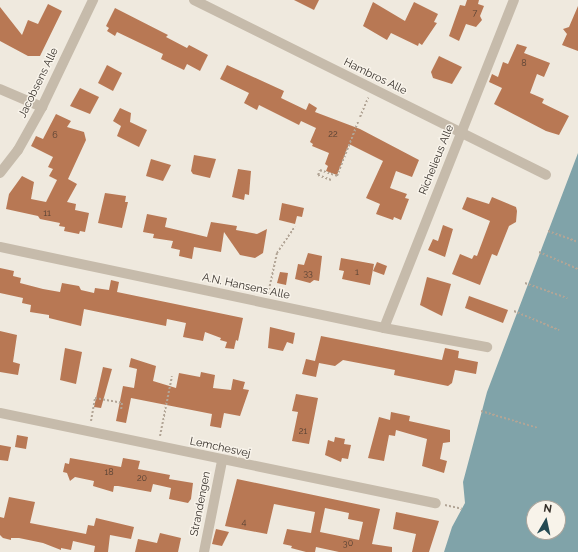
<!DOCTYPE html>
<style>
body{margin:0}
#map{position:relative;width:578px;height:552px;overflow:hidden;background:#efe9de;font-family:Raleway,sans-serif}
div>[style]{position:absolute}
[style*='--x']{left:calc(var(--x)*1px);top:calc(var(--y)*1px);width:calc(var(--w)*1px);rotate:calc(var(--a)*1deg)}
.water>*{inset:0;background:#80a3a9}
.building>*{inset:0;background:#b87854}
.path>*{height:2px;margin-top:-1px;transform-origin:0;background:repeating-linear-gradient(90deg,#b2a596 0 2px,transparent 0 4px)}
.street>*{height:10px;margin:-5px;padding:0 5px;transform-origin:5px;border-radius:5px;background:#c6bbab}
span{translate:-50% -50%;white-space:nowrap;text-align:center;line-height:1.15;-webkit-text-stroke:3px #f8f3ea;paint-order:stroke}
.number-label{font-size:9px;color:#564134}
.number-label span{-webkit-text-stroke-width:0}
.street-label{font-size:11px;color:#352f29}
.north{position:absolute;left:526px;top:500px;width:40px;height:40px;box-sizing:border-box;background:#f8f3ea;border:1px solid #aaa59d;border-radius:50%;rotate:9deg;font-size:11px;font-weight:700;line-height:16px;text-align:center;color:#352f29}
.north::after{content:'';display:block;margin:auto;width:14px;height:18px;background:#244952;clip-path:polygon(50% 0,100% 100%,50% 72%,0 100%)}
</style>
<div id="map">
<div class="water">
<div style="clip-path:polygon(evenodd,578px 153px,578px 552px,444px 552px,452px 527px,465px 503px,463px 482px,487px 392px,578px 153px,534px 508px,558px 508px,558px 532px,534px 532px,534px 508px)"></div>
</div>
<div class="building">
<div style="clip-path:polygon(294px 0,319px 0,314px 10px)"></div>
<div style="clip-path:polygon(467px 0,479px 0,478px 4px,484px 6px,480px 16px,482px 20px,476px 27px,466px 24px,459px 41px,449px 36px,460px 5px,465px 6px)"></div>
<div style="clip-path:polygon(373px 2px,405px 21px,414px 2px,438px 14px,434px 22px,437px 23px,422px 45px,419px 43px,418px 46px,391px 33px,387px 40px,363px 26px)"></div>
<div style="clip-path:polygon(48px 4px,62px 11px,40px 56px,28px 56px,0 41px,0 7px,22px 35px,28px 20px,38px 24px)"></div>
<div style="clip-path:polygon(578px 6px,578px 51px,562px 45px,567px 34px,563px 29px,569px 27px)"></div>
<div style="clip-path:polygon(115px 8px,168px 35px,166px 37px,187px 48px,189px 45px,208px 55px,200px 71px,187px 64px,184px 70px,161px 59px,163px 54px,117px 32px,115px 36px,107px 31px,109px 28px,106px 26px)"></div>
<div style="clip-path:polygon(517px 44px,527px 47px,524px 53px,550px 63px,544px 77px,537px 74px,530px 93px,544px 99px,542px 103px,569px 116px,559px 135px,546px 131px,494px 104px,502px 88px,489px 82px,492px 74px,498px 77px,503px 62px,508px 64px)"></div>
<div style="clip-path:polygon(439px 56px,462px 67px,452px 84px,433px 78px,431px 72px)"></div>
<div style="clip-path:polygon(107px 65px,122px 73px,113px 91px,98px 83px)"></div>
<div style="clip-path:polygon(227px 65px,284px 91px,281px 98px,306px 110px,309px 103px,317px 108px,315px 112px,360px 129px,419px 160px,412px 177px,396px 171px,390px 188px,407px 194px,405px 198px,409px 199px,401px 220px,394px 217px,393px 220px,376px 214px,380px 204px,366px 198px,383px 161px,349px 144px,337px 175px,326px 171px,328px 166px,325px 164px,329px 153px,312px 146px,313px 144px,310px 142px,316px 128px,301px 121px,299px 125px,259px 105px,257px 110px,244px 103px,249px 93px,220px 79px)"></div>
<div style="clip-path:polygon(80px 88px,99px 97px,90px 114px,70px 106px)"></div>
<div style="clip-path:polygon(120px 108px,131px 113px,130px 122px,147px 130px,139px 147px,117px 136px,121px 126px,113px 121px)"></div>
<div style="clip-path:polygon(56px 114px,71px 121px,67px 127px,84px 132px,86px 140px,68px 179px,77px 184px,67px 202px,76px 204px,75px 210px,89px 213px,85px 232px,80px 231px,79px 234px,64px 231px,65px 227px,59px 226px,60px 223px,40px 219px,38px 216px,6px 209px,9px 194px,22px 176px,34px 182px,31px 199px,46px 202px,57px 180px,49px 176px,53px 169px,48px 167px,53px 157px,31px 146px,36px 136px,43px 139px)"></div>
<div style="clip-path:polygon(194px 155px,216px 159px,210px 178px,193px 174px,191px 171px)"></div>
<div style="clip-path:polygon(151px 159px,171px 165px,163px 181px,146px 176px)"></div>
<div style="clip-path:polygon(238px 169px,251px 171px,249px 195px,245px 194px,244px 200px,232px 197px)"></div>
<div style="clip-path:polygon(105px 193px,126px 196px,125px 202px,128px 202px,122px 228px,98px 223px)"></div>
<div style="clip-path:polygon(467px 197px,489px 204px,492px 197px,516px 207px,517px 211px,516px 222px,509px 226px,497px 256px,492px 254px,480px 285px,452px 274px,460px 254px,472px 259px,474px 255px,477px 256px,490px 221px,462px 209px)"></div>
<div style="clip-path:polygon(282px 203px,304px 208px,302px 217px,297px 216px,295px 224px,279px 220px)"></div>
<div style="clip-path:polygon(147px 214px,167px 218px,165px 227px,207px 237px,211px 222px,237px 226px,236px 230px,257px 234px,267px 229px,263px 253px,255px 258px,240px 255px,224px 232px,221px 252px,194px 247px,192px 259px,179px 256px,180px 250px,171px 248px,173px 241px,153px 238px,154px 234px,143px 232px)"></div>
<div style="clip-path:polygon(443px 225px,453px 229px,445px 257px,428px 250px,433px 239px,438px 241px)"></div>
<div style="clip-path:polygon(308px 253px,322px 256px,319px 281px,314px 280px,310px 283px,295px 279px,298px 264px,304px 265px)"></div>
<div style="clip-path:polygon(341px 258px,374px 264px,370px 285px,342px 279px,344px 271px,339px 270px)"></div>
<div style="clip-path:polygon(377px 262px,387px 266px,384px 275px,373px 271px)"></div>
<div style="clip-path:polygon(0 268px,14px 271px,13px 276px,21px 278px,20px 283px,43px 289px,60px 292px,62px 283px,79px 286px,81px 290px,94px 293px,95px 288px,109px 290px,111px 280px,119px 282px,117px 292px,243px 318px,238px 341px,236px 340px,234px 349px,225px 348px,227px 342px,220px 340px,221px 338px,205px 332px,203px 341px,183px 337px,186px 323px,167px 319px,166px 326px,84px 309px,81px 326px,49px 318px,49px 315px,30px 312px,31px 305px,22px 303px,23px 298px,0 293px)"></div>
<div style="clip-path:polygon(280px 272px,288px 273px,286px 285px,277px 283px)"></div>
<div style="clip-path:polygon(427px 277px,451px 284px,442px 316px,420px 305px)"></div>
<div style="clip-path:polygon(469px 296px,508px 310px,503px 323px,465px 308px)"></div>
<div style="clip-path:polygon(270px 327px,295px 333px,293px 344px,287px 342px,283px 351px,268px 348px)"></div>
<div style="clip-path:polygon(0 331px,17px 335px,13px 362px,20px 364px,18px 375px,0 372px)"></div>
<div style="clip-path:polygon(321px 336px,442px 360px,445px 348px,459px 351px,458px 358px,478px 362px,476px 374px,455px 370px,452px 383px,448px 386px,394px 375px,395px 370px,343px 360px,335px 366px,319px 363px,316px 377px,302px 374px,306px 359px,315px 361px)"></div>
<div style="clip-path:polygon(65px 348px,82px 352px,76px 384px,60px 380px)"></div>
<div style="clip-path:polygon(131px 358px,156px 366px,153px 381px,176px 388px,179px 373px,200px 377px,201px 372px,215px 375px,213px 388px,231px 390px,233px 379px,245px 382px,243px 389px,249px 390px,240px 416px,224px 413px,221px 428px,210px 426px,212px 414px,131px 398px,126px 423px,116px 421px,123px 386px,134px 388px,137px 369px,129px 367px)"></div>
<div style="clip-path:polygon(103px 367px,112px 369px,101px 408px,94px 407px)"></div>
<div style="clip-path:polygon(296px 394px,318px 398px,309px 444px,292px 441px,298px 412px,292px 411px)"></div>
<div style="clip-path:polygon(391px 412px,410px 416px,409px 421px,450px 430px,450px 442px,443px 443px,440px 459px,447px 461px,444px 473px,422px 466px,427px 439px,396px 430px,395px 436px,389px 435px,384px 461px,368px 458px,379px 417px,390px 420px)"></div>
<div style="clip-path:polygon(17px 435px,28px 437px,26px 449px,15px 447px)"></div>
<div style="clip-path:polygon(335px 437px,345px 439px,344px 444px,351px 445px,348px 459px,342px 458px,341px 462px,325px 455px,328px 440px,334px 442px)"></div>
<div style="clip-path:polygon(0 445px,11px 447px,8px 461px,0 460px)"></div>
<div style="clip-path:polygon(70px 458px,121px 467px,123px 458px,140px 461px,138px 469px,170px 475px,169px 479px,193px 483px,191px 499px,188px 503px,169px 499px,171px 488px,153px 484px,151px 492px,118px 486px,114px 486px,113px 492px,93px 486px,94px 481px,75px 477px,70px 481px,67px 473px,63px 472px,65px 463px,69px 464px)"></div>
<div style="clip-path:polygon(evenodd,237px 479px,380px 509px,372px 544px,392px 547px,392px 552px,339px 552px,316px 547px,315px 552px,306px 552px,291px 548px,292px 546px,283px 544px,287px 529px,311px 533px,315px 512px,274px 504px,267px 534px,225px 526px,237px 479px,325px 508px,349px 513px,348px 519px,363px 522px,359px 540px,320px 532px,325px 508px)"></div>
<div style="clip-path:polygon(9px 497px,35px 502px,30px 523px,86px 534px,88px 525px,94px 526px,96px 518px,134px 527px,131px 539px,110px 535px,108px 552px,94px 552px,95px 546px,73px 541px,71px 550px,61px 548px,61px 550px,43px 543px,19px 538px,11px 538px,11px 540px,3px 538px,0 535px,0 517px,4px 518px)"></div>
<div style="clip-path:polygon(396px 512px,439px 521px,429px 552px,412px 552px,416px 534px,393px 529px)"></div>
<div style="clip-path:polygon(216px 529px,229px 532px,222px 546px,212px 544px)"></div>
<div style="clip-path:polygon(160px 533px,181px 538px,178px 552px,135px 552px,138px 539px,157px 543px)"></div>
</div>
<div class="path">
<div style="--x:360;--y:117;--w:21;--a:-67"></div>
<div style="--x:331;--y:180;--w:14;--a:-159"></div>
<div style="--x:318;--y:175;--w:5;--a:-68"></div>
<div style="--x:320;--y:170;--w:18;--a:19"></div>
<div style="--x:337;--y:176;--w:58;--a:-68.7"></div>
<div style="--x:548;--y:231;--w:32;--a:20"></div>
<div style="--x:539;--y:252;--w:43;--a:23.6"></div>
<div style="--x:525;--y:283;--w:45;--a:19.7"></div>
<div style="--x:268;--y:294;--w:42;--a:-77.6"></div>
<div style="--x:277;--y:253;--w:32;--a:-56"></div>
<div style="--x:514;--y:311;--w:49;--a:22.9"></div>
<div style="--x:481;--y:411;--w:59;--a:16.6"></div>
<div style="--x:91;--y:421;--w:23;--a:-80"></div>
<div style="--x:95;--y:398;--w:27;--a:10"></div>
<div style="--x:122;--y:403;--w:7;--a:98"></div>
<div style="--x:160;--y:436;--w:61;--a:-78.7"></div>
<div style="--x:445;--y:505;--w:17;--a:13"></div>
</div>
<div class="street">
<div style="--x:194;--y:0;--w:393;--a:26.4"></div>
<div style="--x:0;--y:89;--w:46;--a:23.2"></div>
<div style="--x:0;--y:173;--w:29;--a:-52"></div>
<div style="--x:18;--y:150;--w:49;--a:-60.8"></div>
<div style="--x:42;--y:107;--w:119;--a:-64.5"></div>
<div style="--x:0;--y:247;--w:392;--a:11.9"></div>
<div style="--x:384;--y:328;--w:105;--a:10.5"></div>
<div style="--x:384;--y:328;--w:353;--a:-68.4"></div>
<div style="--x:0;--y:413;--w:445;--a:11.7"></div>
<div style="--x:204;--y:552;--w:93;--a:-78.8"></div>
</div>
<div class="number-label">
<span style="left:475px;top:13px">7</span>
<span style="left:524px;top:63px">8</span>
<span style="left:333px;top:134px">22</span>
<span style="left:55px;top:135px">6</span>
<span style="left:47px;top:213px">11</span>
<span style="left:357px;top:272px">1</span>
<span style="left:308px;top:273px">33</span>
<span style="left:303px;top:431px">21</span>
<span style="left:109px;top:472px">18</span>
<span style="left:142px;top:478px">20</span>
<span style="left:244px;top:522px">4</span>
<span style="left:348px;top:543px">30</span>
</div>
<div class="street-label">
<span style="left:375px;top:77px;rotate:26deg">Hambros Alle</span>
<span style="left:39px;top:83px;rotate:-64deg">Jacobsens Alle</span>
<span style="left:437px;top:160px;rotate:-68deg">Richelieus Alle</span>
<span style="left:246px;top:287px;rotate:12deg">A.N. Hansens Alle</span>
<span style="left:220px;top:448px;rotate:12deg">Lemchesvej</span>
<span style="left:201px;top:504px;rotate:-79deg">Strandengen</span>
</div>
<div class="north">N</div>
</div>
